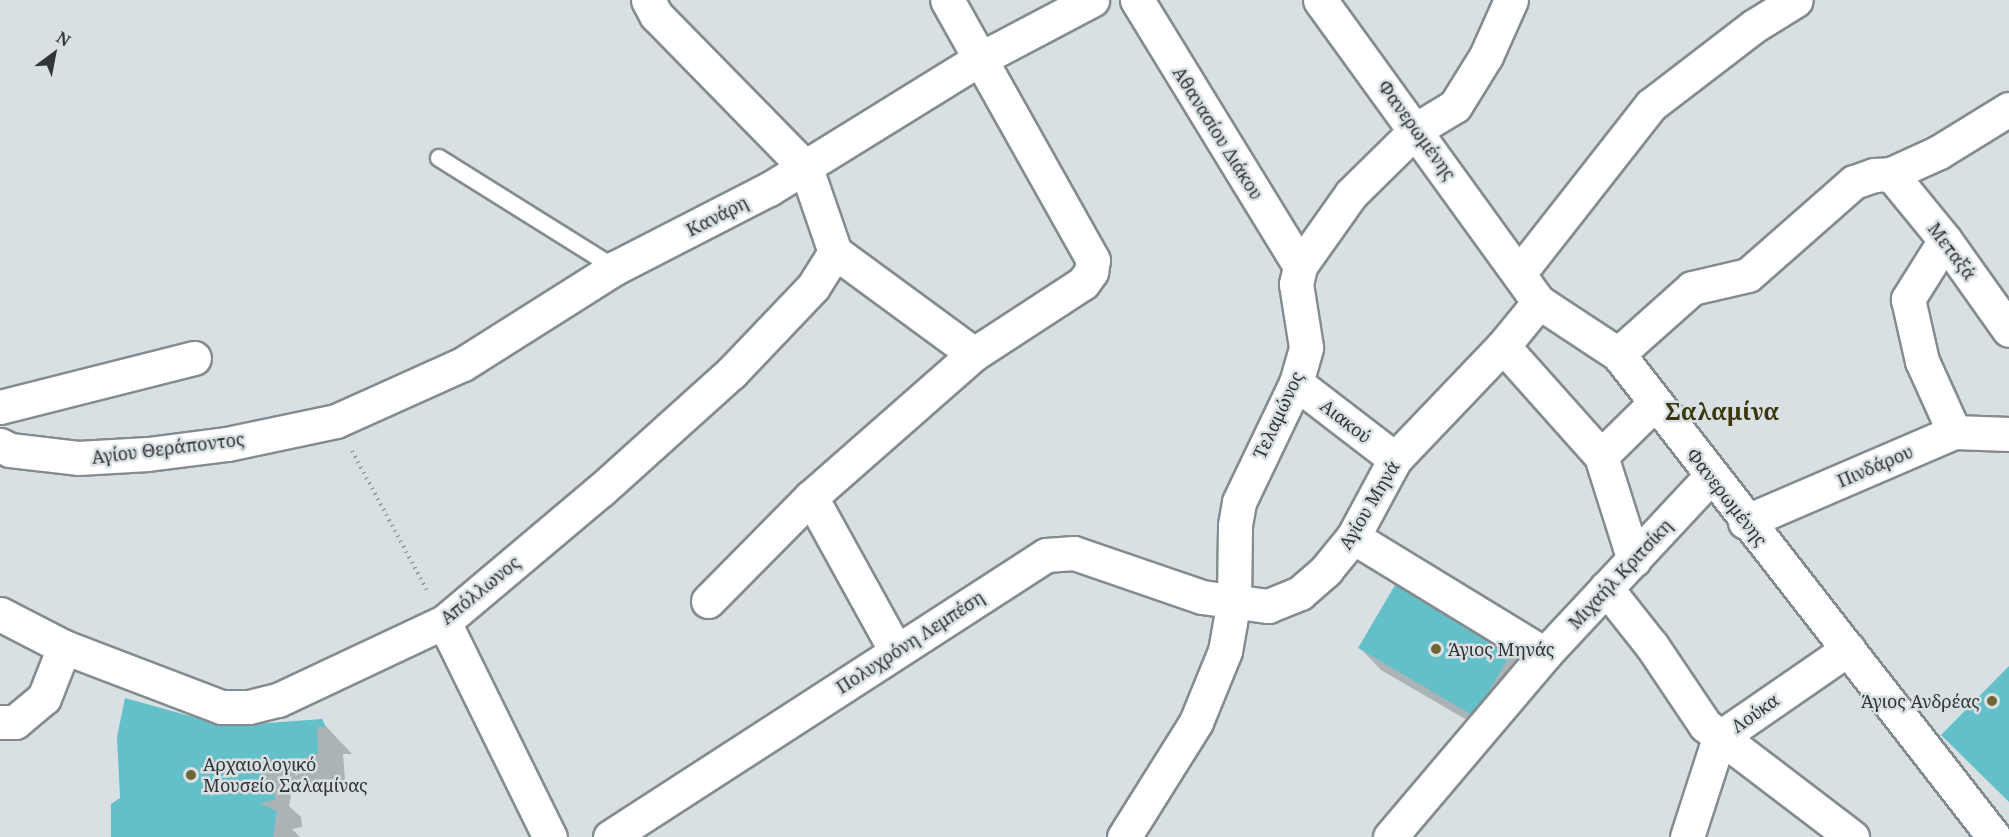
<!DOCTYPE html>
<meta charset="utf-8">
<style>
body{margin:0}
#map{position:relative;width:2009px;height:837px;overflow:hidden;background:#d8e0e4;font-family:"Noto Serif",serif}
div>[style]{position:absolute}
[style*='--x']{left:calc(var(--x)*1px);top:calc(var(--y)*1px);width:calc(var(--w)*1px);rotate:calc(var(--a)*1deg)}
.shadow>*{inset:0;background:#0003}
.building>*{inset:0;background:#64c0c8}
.path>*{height:4px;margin-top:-2px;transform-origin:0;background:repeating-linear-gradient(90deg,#949a9d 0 1.5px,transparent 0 6px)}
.roads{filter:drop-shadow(2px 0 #848c8f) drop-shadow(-2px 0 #848c8f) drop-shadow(0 2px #848c8f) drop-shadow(0 -2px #848c8f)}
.lane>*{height:16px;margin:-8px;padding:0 8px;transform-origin:8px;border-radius:8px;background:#fff}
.street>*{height:33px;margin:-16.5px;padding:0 16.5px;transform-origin:16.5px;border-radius:16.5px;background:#fff}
.secondary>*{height:33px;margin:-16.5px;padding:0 16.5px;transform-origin:16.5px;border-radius:16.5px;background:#fff}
.dots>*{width:16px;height:16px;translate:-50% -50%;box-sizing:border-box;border:3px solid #d8e0e4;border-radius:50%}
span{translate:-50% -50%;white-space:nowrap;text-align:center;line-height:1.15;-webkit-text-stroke:5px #d8e0e4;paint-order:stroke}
.street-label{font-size:18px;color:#323537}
.poi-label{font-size:18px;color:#323537}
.left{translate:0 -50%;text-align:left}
.right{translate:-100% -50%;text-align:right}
.district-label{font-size:24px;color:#3b360b;font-weight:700}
.north{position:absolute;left:24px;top:24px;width:60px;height:60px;-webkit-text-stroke:4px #d8e0e4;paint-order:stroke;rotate:32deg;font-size:16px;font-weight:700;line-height:24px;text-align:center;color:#323537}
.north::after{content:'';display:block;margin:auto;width:21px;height:27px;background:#323537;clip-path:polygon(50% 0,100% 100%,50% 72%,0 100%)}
</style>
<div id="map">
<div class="shadow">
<div style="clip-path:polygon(1360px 648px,1513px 650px,1535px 672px,1496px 737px,1381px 670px)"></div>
<div style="clip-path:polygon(321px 721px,352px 754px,343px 754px,345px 780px,312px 790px,293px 784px,289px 806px,301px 817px,302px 827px,292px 829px,300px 837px,112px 837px,226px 727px)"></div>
</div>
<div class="building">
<div style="clip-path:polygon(1398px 580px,1514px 649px,1474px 716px,1358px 648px)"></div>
<div style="clip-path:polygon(2009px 666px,2009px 802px,1941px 735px)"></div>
<div style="clip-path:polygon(125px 698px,226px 726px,322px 719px,326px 727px,317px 727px,318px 753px,284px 764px,266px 758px,261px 787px,274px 789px,275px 800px,259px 803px,277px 811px,273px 837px,111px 837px,111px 804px,120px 798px,117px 737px)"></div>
</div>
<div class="path">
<div style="--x:352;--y:451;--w:160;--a:61.7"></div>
</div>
<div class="roads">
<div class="lane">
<div style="--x:439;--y:158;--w:208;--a:32"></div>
</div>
<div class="street">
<div style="--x:648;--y:0;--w:17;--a:62"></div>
<div style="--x:656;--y:15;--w:214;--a:45.6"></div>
<div style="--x:806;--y:168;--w:89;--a:71"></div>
<div style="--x:835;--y:252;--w:172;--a:36.3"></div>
<div style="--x:974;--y:354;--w:130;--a:-33.1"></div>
<div style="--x:1083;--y:283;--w:14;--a:-54"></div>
<div style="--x:1091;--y:272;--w:12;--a:-81"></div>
<div style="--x:1093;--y:260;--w:298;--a:-119.3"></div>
<div style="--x:1137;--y:0;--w:312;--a:58.5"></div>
<div style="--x:1417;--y:129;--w:44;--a:-31.2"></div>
<div style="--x:1455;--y:106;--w:59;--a:-58.2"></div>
<div style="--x:1486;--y:56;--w:61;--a:-65.9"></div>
<div style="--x:1891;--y:174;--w:85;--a:50.7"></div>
<div style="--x:1945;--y:240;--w:110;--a:54.6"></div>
<div style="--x:1945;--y:240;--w:70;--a:122.1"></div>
<div style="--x:1908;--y:299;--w:64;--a:77.3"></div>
<div style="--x:1922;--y:361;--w:78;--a:65.7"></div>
<div style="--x:1520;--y:272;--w:212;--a:-51.9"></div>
<div style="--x:1651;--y:105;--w:130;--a:-37.5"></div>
<div style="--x:1754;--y:26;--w:49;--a:-31.8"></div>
<div style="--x:1503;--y:346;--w:147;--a:48.3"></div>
<div style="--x:1601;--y:456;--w:109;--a:72.4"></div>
<div style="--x:1296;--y:383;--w:125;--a:37.5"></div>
<div style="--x:0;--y:407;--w:200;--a:-14.2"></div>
<div style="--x:0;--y:445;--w:11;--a:27"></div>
<div style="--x:10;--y:450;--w:68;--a:6.7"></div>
<div style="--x:78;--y:458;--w:70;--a:-3.3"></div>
<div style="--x:148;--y:454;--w:80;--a:-7.2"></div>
<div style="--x:227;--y:444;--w:111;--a:-11.9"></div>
<div style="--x:336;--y:421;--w:139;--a:-24.2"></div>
<div style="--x:463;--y:364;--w:180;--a:-32.3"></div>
<div style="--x:615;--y:268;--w:173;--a:-27.2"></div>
<div style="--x:769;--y:189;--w:246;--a:-31.7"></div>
<div style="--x:978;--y:60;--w:129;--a:-27.8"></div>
<div style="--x:1601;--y:456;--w:76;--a:-44.5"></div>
<div style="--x:1745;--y:522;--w:228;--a:-23.3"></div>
<div style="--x:1954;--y:432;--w:55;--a:2.1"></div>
<div style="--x:1353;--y:537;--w:225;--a:31.4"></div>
<div style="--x:1606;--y:588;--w:74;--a:51.6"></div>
<div style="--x:1652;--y:646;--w:95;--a:56.1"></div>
<div style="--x:1705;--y:725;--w:185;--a:37.3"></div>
<div style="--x:708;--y:601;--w:146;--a:-45.3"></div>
<div style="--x:0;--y:614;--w:72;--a:27.3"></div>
<div style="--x:64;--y:647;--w:168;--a:20.9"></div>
<div style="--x:221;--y:707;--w:28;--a:0"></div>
<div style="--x:249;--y:707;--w:30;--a:-14"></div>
<div style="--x:278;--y:700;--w:183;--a:-25.2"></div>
<div style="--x:444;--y:622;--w:205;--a:-40.1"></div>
<div style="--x:601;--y:490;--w:175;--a:-42"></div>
<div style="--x:731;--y:373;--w:119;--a:-46.4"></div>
<div style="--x:813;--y:287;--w:41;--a:-57.8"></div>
<div style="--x:444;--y:622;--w:240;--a:63.8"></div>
<div style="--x:896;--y:651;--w:176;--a:-118.9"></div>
<div style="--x:811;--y:497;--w:217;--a:-41.3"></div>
<div style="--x:0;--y:722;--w:15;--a:0"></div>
<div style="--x:15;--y:722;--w:38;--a:-40"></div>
<div style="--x:44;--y:698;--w:55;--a:-68.6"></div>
<div style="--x:610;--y:837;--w:519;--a:-32.89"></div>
<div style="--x:1046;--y:555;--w:28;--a:-4"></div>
<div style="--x:1074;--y:553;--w:135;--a:19"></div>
<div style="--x:1202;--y:597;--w:67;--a:7.8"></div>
<div style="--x:1268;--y:606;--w:35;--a:-22"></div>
<div style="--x:1300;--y:593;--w:35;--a:-41"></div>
<div style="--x:1326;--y:570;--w:43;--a:-50.7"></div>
<div style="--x:1353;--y:537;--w:89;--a:-61.7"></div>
<div style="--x:1395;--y:459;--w:156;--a:-46.3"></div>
<div style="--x:1503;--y:346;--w:57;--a:-50.7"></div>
<div style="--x:1390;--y:837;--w:240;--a:-49.7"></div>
<div style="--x:1545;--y:654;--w:243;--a:-47"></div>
<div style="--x:1687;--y:837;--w:104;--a:-72.1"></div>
<div style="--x:1719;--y:738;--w:157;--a:-34.6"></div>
</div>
<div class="secondary">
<div style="--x:1320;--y:0;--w:373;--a:54.1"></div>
<div style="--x:1539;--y:302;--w:95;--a:33.4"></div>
<div style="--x:1618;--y:354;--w:612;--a:52.1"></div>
<div style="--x:1618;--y:354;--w:99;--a:-41.7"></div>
<div style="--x:1692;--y:288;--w:57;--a:-13.1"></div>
<div style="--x:1748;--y:275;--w:141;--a:-41.3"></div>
<div style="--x:1854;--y:182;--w:21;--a:-19"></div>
<div style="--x:1874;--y:175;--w:17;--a:-3"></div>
<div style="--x:1891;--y:174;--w:53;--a:-24.6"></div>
<div style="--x:1939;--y:152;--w:82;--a:-31.6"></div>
<div style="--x:1124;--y:837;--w:136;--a:-57.9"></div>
<div style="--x:1196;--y:722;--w:77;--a:-67.8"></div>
<div style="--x:1225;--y:651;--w:52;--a:-80"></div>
<div style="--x:1234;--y:600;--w:75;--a:-89.2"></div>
<div style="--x:1235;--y:525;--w:23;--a:-80"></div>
<div style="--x:1239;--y:502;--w:132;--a:-64.4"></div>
<div style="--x:1296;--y:383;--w:37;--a:-74"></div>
<div style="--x:1306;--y:347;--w:64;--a:-99"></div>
<div style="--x:1296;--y:284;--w:18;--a:-77"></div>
<div style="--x:1300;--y:266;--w:88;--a:-54.7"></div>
<div style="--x:1351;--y:194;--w:93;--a:-44.6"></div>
</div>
</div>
<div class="dots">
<div style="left:1436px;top:649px;background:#6e6734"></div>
<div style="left:1992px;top:701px;background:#6e6734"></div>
<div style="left:191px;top:775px;background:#6e6734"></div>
</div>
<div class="street-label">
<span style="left:1417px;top:130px;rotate:54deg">Φανερωμένης</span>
<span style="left:1218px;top:133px;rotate:58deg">Αθανασίου Διάκου</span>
<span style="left:717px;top:216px;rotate:-27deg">Κανάρη</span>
<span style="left:1952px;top:251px;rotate:53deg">Μεταξά</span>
<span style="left:1278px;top:415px;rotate:-65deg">Τελαμώνος</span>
<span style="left:1346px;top:421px;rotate:38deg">Αιακού</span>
<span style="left:168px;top:448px;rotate:-7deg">Αγίου Θεράποντος</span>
<span style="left:1875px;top:466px;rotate:-23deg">Πινδάρου</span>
<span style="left:1727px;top:497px;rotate:52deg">Φανερωμένης</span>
<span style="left:1369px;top:505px;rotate:-59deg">Αγίου Μηνά</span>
<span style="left:1620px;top:574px;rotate:-47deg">Μιχαήλ Κριτσίκη</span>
<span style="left:480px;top:590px;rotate:-39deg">Απόλλωνος</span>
<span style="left:910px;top:642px;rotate:-33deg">Πολυχρόνη Λεμπέση</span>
<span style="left:1755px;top:713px;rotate:-35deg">Λούκα</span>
</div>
<div class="poi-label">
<span class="left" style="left:1448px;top:649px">Άγιος Μηνάς</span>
<span class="right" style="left:1980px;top:701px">Άγιος Ανδρέας</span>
<span class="left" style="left:203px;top:775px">Αρχαιολογικό<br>Μουσείο Σαλαμίνας</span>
</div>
<div class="district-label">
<span style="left:1722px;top:411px">Σαλαμίνα</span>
</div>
<div class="north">N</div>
</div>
